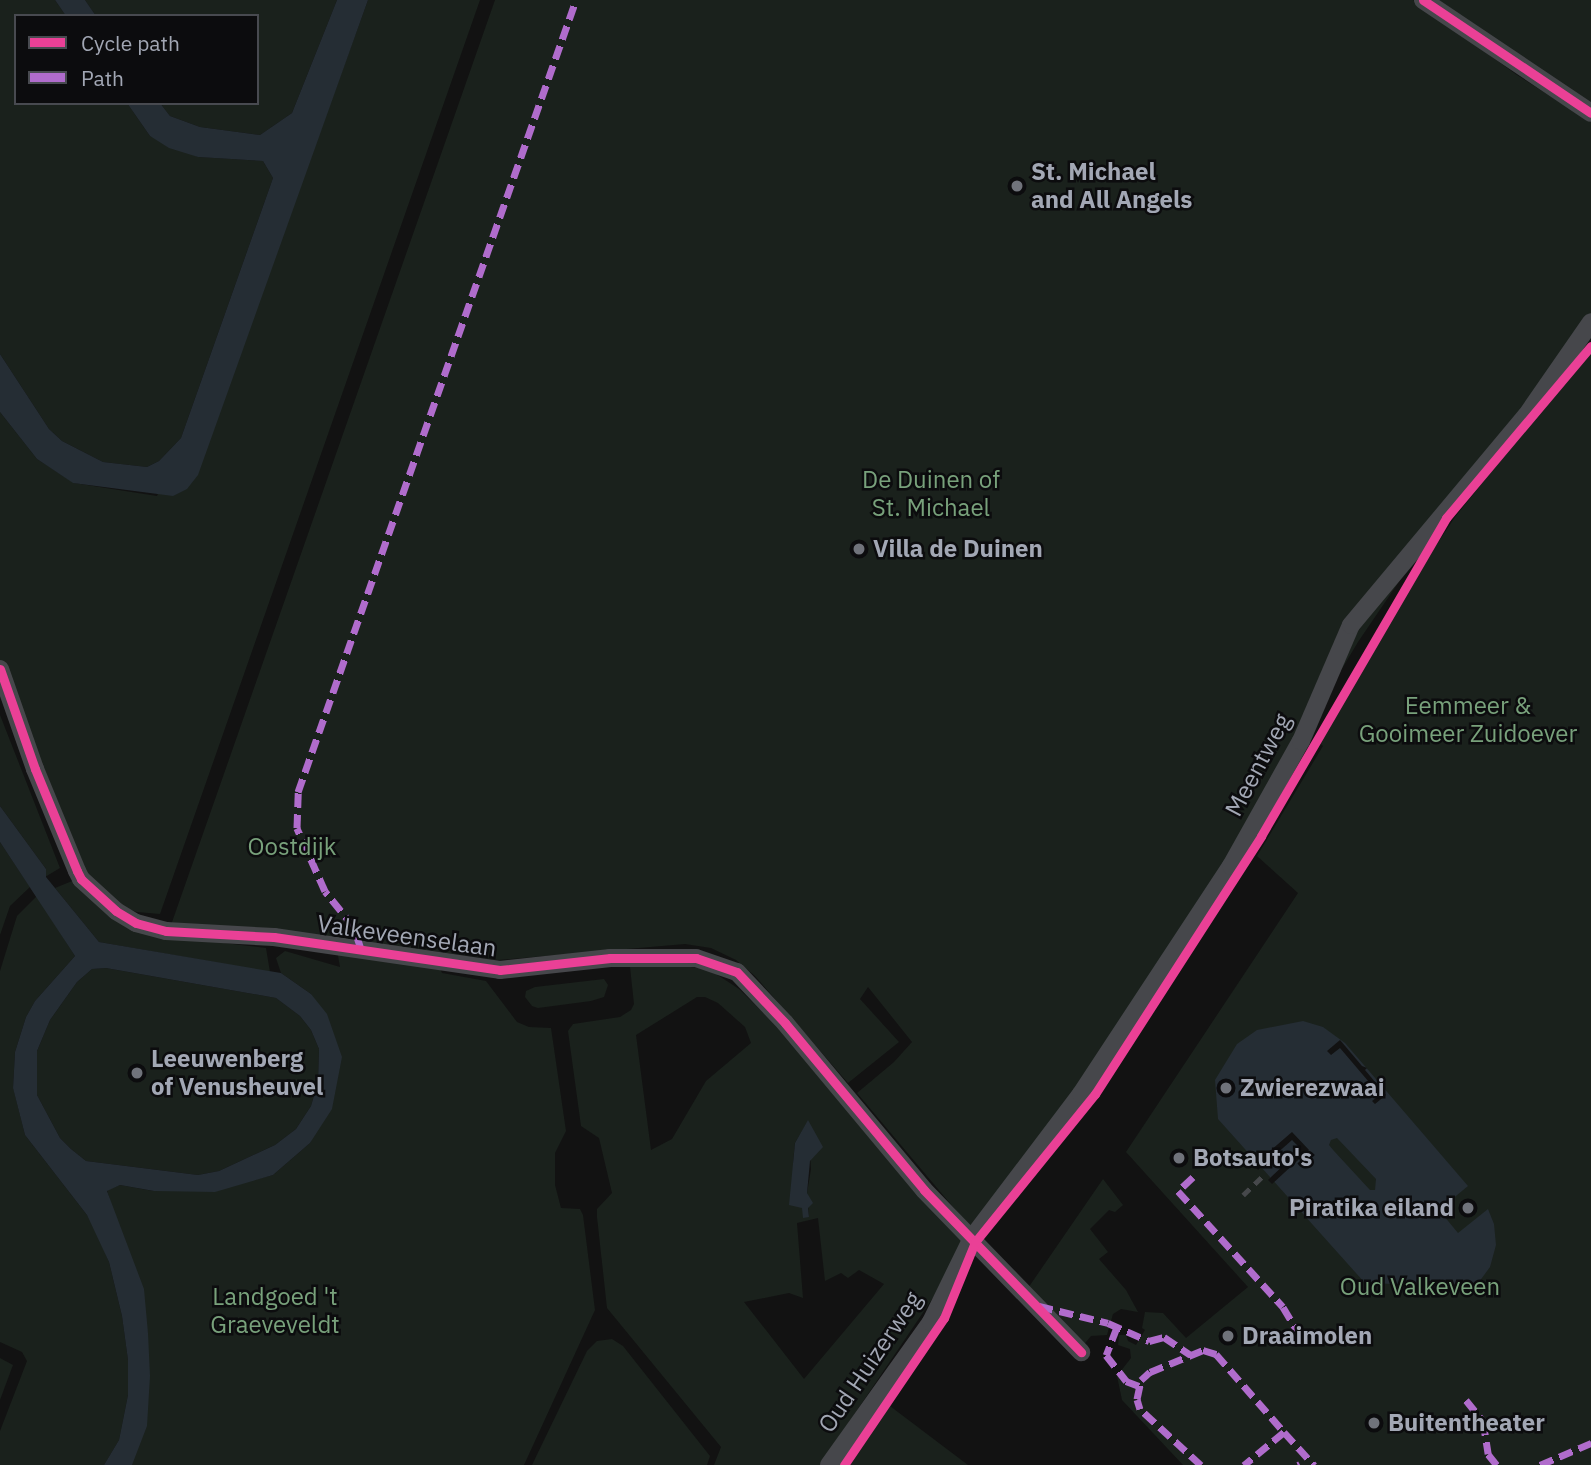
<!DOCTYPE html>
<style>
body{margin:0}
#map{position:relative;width:1591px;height:1465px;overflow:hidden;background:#121212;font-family:"IBM Plex Sans",sans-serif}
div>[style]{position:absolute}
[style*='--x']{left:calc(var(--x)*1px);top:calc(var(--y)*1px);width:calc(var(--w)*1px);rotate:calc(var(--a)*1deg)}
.green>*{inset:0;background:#1a211c}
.water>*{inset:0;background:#252d34}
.pier>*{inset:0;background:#121212}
.minor>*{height:18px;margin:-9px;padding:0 9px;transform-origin:9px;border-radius:9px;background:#46474b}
.rail>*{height:4.5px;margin-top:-2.25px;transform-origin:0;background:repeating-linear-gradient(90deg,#46484b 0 9px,transparent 0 16px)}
.quiet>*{height:7px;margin-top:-3.5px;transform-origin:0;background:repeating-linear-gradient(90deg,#b06ccc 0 14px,transparent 0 21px)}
.cycleway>*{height:9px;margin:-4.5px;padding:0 4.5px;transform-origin:4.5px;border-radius:4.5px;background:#ea4096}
.dots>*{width:19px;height:19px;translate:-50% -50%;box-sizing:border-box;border:4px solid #0c0c0e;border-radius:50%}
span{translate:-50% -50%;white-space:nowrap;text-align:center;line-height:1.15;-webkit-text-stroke:5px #0c0c0e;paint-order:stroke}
.poi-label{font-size:24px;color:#a2a7b4;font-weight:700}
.left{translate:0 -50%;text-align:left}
.right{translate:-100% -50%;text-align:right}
.park-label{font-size:24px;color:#78a17b}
.street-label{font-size:24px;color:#a2a7b4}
.legend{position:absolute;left:14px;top:14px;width:245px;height:91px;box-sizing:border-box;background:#0c0c0e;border:2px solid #484a50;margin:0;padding:9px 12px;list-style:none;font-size:21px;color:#a2a7b4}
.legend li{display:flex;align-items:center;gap:14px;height:35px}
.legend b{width:35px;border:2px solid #484a50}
</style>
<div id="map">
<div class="green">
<div style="clip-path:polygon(0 0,55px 0,66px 16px,16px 16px,16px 103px,127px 103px,150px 136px,198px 157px,263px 161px,273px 178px,181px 438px,159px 461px,147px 467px,103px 462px,62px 441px,49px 429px,0 354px)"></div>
<div style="clip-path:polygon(85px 0,337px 0,292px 113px,260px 135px,200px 127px,170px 116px,160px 103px,257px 103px,257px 16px,96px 16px)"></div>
<div style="clip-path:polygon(368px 0,480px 0,160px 914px,137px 912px,125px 908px,90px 879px,72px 846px,0 661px,0 412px,37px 459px,74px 483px,157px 496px,309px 162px)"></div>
<div style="clip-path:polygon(495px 0,1413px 0,1517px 75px,1591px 122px,1591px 332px,1475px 470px,1358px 642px,1194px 916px,975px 1233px,857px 1093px,894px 1062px,912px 1042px,868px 987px,860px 999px,899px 1042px,848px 1083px,755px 976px,736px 960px,711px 948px,685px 944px,498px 960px,432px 951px,442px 973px,486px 981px,517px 1022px,529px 1027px,551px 1028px,566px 1131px,555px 1153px,555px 1185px,561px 1208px,580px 1209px,583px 1215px,595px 1310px,524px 1465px,129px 1465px,148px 1333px,107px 1190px,120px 1185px,153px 1191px,253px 1180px,273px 1175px,310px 1143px,336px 1083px,311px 994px,281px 973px,276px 958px,285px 951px,340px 967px,335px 939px,171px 925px)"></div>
<div style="clip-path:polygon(1435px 0,1591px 0,1591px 112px)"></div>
<div style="clip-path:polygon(1591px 348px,1591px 1465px,1183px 1465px,1122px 1400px,1117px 1376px,1131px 1358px,1130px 1349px,1118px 1345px,1119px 1335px,1126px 1335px,1128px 1341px,1136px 1345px,1145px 1330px,1142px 1328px,1145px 1312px,1163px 1313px,1186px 1338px,1248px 1287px,1126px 1152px,1298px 893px,1257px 856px,1323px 746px,1319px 742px,1363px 655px,1455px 517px)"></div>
<div style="clip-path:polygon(0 715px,60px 868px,45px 877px,46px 869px,0 806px)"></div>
<div style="clip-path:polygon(0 842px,30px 887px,10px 906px,0 935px)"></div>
<div style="clip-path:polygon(77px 879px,102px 906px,181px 938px,266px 948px,270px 972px,99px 942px,55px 888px)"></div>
<div style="clip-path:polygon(37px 896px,75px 956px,35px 1001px,26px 1017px,15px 1052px,13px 1087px,25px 1135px,87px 1215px,98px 1235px,109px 1262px,122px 1316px,128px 1360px,128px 1395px,119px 1440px,104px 1465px,0 1465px,0 1431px,27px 1361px,22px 1352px,0 1342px,0 971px,17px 916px)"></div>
<div style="clip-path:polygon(evenodd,639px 964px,707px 968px,739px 989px,776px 1025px,968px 1246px,820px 1465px,714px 1465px,721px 1447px,607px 1308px,597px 1217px,597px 1209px,612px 1193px,599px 1138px,581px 1126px,568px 1031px,573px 1024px,620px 1017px,631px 1010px,634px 1004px,630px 967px,639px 964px,697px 997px,705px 997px,718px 1003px,745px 1027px,751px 1043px,706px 1081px,672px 1139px,651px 1150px,636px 1035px,697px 997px,639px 964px,808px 1121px,811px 1169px,807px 1193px,809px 1217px,802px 1208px,793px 1163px,795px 1143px,808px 1121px,639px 964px,818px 1218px,825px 1281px,841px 1273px,848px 1278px,859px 1270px,884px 1284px,804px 1379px,744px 1302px,789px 1293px,803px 1298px,797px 1223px,818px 1218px)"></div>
<div style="clip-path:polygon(106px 968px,276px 998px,300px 1016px,311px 1030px,319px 1049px,318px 1082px,311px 1106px,296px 1129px,275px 1145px,219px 1171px,198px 1175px,86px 1161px,71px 1149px,60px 1138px,37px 1095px,37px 1051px,50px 1020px,77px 982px,92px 969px)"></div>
<div style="clip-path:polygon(604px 979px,608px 985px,604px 997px,591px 1001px,538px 1008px,532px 1006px,525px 997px,526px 991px,535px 987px)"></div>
<div style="clip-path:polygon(1103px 1179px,1123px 1205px,1115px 1212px,1109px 1210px,1090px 1229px,1108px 1252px,1099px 1259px,1126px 1290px,1138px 1312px,1121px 1309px,1113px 1314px,1107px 1335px,1091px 1336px,1081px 1348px,1026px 1291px)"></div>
<div style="clip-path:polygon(612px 1339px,623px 1346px,710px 1456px,707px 1465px,532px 1465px,587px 1351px,597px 1341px)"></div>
<div style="clip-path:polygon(0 1358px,13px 1365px,0 1400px)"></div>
<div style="clip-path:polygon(884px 1403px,886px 1403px,968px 1465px,837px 1465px)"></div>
</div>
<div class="water">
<div style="clip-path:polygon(55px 0,85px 0,96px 16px,66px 16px)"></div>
<div style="clip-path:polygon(337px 0,368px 0,198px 475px,187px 489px,173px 496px,73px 483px,37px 459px,0 412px,0 354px,49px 429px,62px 441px,103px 462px,147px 467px,159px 461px,181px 438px,273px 178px,263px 161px,198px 157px,169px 148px,150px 136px,127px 103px,160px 103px,170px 116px,200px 127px,260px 135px,292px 113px)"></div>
<div style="clip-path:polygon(evenodd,0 806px,46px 869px,46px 877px,99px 942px,281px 973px,311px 994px,327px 1014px,342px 1057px,332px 1109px,310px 1143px,273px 1175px,215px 1192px,154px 1191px,120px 1185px,107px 1191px,144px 1289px,148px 1333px,150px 1376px,147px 1426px,132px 1465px,104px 1465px,119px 1440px,128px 1395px,128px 1360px,122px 1316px,109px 1262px,87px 1215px,25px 1135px,13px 1088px,15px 1052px,26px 1017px,35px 1001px,75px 956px,0 842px,0 806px,106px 968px,276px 998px,300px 1016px,311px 1030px,319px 1049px,318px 1082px,311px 1106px,296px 1129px,275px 1145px,219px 1171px,198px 1175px,86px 1161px,71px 1149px,60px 1138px,37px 1095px,37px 1051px,50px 1020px,77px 982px,92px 969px,106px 968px)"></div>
<div style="clip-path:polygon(evenodd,1303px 1021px,1323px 1027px,1345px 1043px,1468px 1186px,1439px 1210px,1458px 1233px,1488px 1209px,1494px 1224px,1496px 1245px,1490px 1267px,1479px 1282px,1464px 1295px,1456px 1289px,1364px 1282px,1218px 1119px,1215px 1080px,1237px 1044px,1257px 1030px,1303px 1021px,1337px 1138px,1376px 1179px,1375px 1190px,1370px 1190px,1334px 1151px,1329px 1145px,1331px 1140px,1337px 1138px)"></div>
<div style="clip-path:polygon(808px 1120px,823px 1147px,810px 1161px,807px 1193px,813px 1203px,808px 1208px,809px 1217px,803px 1218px,802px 1208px,789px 1205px,795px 1143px)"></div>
</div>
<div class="pier">
<div style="clip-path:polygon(1340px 1040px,1362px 1066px,1367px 1068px,1365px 1070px,1386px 1095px,1375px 1104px,1372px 1101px,1380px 1095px,1340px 1048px,1331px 1055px,1327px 1051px)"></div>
<div style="clip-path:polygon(1292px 1132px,1309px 1150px,1272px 1184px,1268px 1180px,1301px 1149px,1292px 1140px,1258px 1170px,1254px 1165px)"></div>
</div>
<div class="minor">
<div style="--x:1423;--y:0;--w:202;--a:33.9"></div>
<div style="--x:0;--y:669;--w:106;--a:70.7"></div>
<div style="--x:35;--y:769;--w:110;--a:67.6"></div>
<div style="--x:77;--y:871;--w:9;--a:63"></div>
<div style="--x:81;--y:879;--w:47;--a:42.4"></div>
<div style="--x:116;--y:911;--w:23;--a:31"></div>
<div style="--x:136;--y:923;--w:31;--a:15"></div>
<div style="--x:166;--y:931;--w:108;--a:3.2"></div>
<div style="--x:274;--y:937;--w:228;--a:8.3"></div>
<div style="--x:500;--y:970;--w:111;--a:-6.2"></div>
<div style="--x:610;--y:958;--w:86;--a:0"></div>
<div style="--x:696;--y:958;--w:43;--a:18.9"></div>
<div style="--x:737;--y:972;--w:70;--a:46.7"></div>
<div style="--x:785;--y:1023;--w:217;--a:50.2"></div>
<div style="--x:924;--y:1190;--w:226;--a:45.9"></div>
<div style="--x:829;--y:1465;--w:176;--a:-54.5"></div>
<div style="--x:931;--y:1322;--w:93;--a:-64"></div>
<div style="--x:972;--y:1238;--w:181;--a:-52.9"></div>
<div style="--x:1081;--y:1094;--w:273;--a:-56.7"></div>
<div style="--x:1231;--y:866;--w:143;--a:-60.8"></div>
<div style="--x:1301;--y:741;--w:126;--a:-66.7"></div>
<div style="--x:1351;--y:625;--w:273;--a:-50.1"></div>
<div style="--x:1526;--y:416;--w:114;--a:-55.3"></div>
</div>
<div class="rail">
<div style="--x:1243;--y:1195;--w:28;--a:-44"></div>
</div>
<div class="quiet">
<div style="--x:361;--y:949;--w:23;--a:-108"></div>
<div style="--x:354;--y:927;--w:46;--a:-128.9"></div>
<div style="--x:325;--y:891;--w:69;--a:-114"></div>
<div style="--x:297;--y:828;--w:36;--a:-88"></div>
<div style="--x:298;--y:792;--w:839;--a:-70.66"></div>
<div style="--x:1193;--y:1177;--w:21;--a:137"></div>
<div style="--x:1178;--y:1191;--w:156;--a:47.8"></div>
<div style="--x:1283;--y:1307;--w:39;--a:59"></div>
<div style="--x:1039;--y:1306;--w:71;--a:13.8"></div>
<div style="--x:1108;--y:1323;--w:45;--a:23.7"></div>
<div style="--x:1149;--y:1341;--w:16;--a:-15"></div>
<div style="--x:1164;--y:1337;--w:32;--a:34"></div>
<div style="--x:1117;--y:1327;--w:30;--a:111"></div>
<div style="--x:1106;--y:1355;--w:33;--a:52"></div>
<div style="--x:1126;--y:1381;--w:14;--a:21"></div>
<div style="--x:1466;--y:1400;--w:27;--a:51"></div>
<div style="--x:1483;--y:1421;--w:33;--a:81"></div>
<div style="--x:1488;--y:1454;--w:14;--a:51"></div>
<div style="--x:1284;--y:1432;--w:45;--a:47.7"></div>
<div style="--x:1201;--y:1465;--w:83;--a:-137.4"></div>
<div style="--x:1140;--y:1409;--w:10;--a:-107"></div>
<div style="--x:1137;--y:1399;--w:19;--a:-78"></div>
<div style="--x:1141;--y:1380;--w:12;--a:-42"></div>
<div style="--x:1150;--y:1372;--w:57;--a:-22.5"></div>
<div style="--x:1203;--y:1350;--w:14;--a:17"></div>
<div style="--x:1216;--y:1354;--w:103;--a:48.9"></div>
<div style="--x:1284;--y:1432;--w:52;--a:140.5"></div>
<div style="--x:1298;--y:1465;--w:2;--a:-27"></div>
<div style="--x:1540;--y:1465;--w:56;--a:-23.3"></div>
</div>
<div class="cycleway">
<div style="--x:1423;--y:0;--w:202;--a:33.9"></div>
<div style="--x:0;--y:669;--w:106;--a:70.7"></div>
<div style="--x:35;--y:769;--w:110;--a:67.6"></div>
<div style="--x:77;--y:871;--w:9;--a:63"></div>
<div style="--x:81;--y:879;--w:47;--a:42.4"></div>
<div style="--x:116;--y:911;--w:23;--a:31"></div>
<div style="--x:136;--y:923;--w:31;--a:15"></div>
<div style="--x:166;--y:931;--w:108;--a:3.2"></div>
<div style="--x:274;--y:937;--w:228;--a:8.3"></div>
<div style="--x:500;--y:970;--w:111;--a:-6.2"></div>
<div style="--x:610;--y:958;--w:86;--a:0"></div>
<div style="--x:696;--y:958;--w:43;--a:18.9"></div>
<div style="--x:737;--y:972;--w:70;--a:46.7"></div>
<div style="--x:785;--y:1023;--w:217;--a:50.2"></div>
<div style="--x:924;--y:1190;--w:226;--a:45.9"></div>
<div style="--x:844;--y:1465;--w:178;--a:-55.8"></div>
<div style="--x:944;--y:1318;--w:82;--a:-67.8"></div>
<div style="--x:975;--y:1242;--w:191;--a:-51"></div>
<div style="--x:1095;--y:1094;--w:307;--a:-57.2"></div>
<div style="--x:1261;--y:836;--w:368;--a:-59.8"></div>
<div style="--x:1446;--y:518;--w:225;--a:-49.9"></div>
</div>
<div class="dots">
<div style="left:1017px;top:186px;background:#70737b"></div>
<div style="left:859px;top:549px;background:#70737b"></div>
<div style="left:137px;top:1073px;background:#70737b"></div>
<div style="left:1226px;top:1088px;background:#70737b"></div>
<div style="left:1179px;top:1158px;background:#70737b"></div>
<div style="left:1468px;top:1208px;background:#70737b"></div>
<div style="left:1228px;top:1336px;background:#70737b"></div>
<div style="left:1374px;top:1423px;background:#70737b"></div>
</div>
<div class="poi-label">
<span class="left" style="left:1031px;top:186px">St. Michael<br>and All Angels</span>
<span class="left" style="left:873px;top:549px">Villa de Duinen</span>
<span class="left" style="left:151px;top:1073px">Leeuwenberg<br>of Venusheuvel</span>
<span class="left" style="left:1240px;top:1088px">Zwierezwaai</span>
<span class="left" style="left:1193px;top:1158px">Botsauto's</span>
<span class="right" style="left:1454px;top:1208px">Piratika eiland</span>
<span class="left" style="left:1242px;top:1336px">Draaimolen</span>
<span class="left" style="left:1388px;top:1423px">Buitentheater</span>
</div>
<div class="park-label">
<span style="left:931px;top:494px">De Duinen of<br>St. Michael</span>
<span style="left:1468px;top:720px">Eemmeer &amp;<br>Gooimeer Zuidoever</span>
<span style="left:292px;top:847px">Oostdijk</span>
<span style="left:1420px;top:1287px">Oud Valkeveen</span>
<span style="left:275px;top:1311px">Landgoed 't<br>Graeveveldt</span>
</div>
<div class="street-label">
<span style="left:1258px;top:765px;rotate:-62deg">Meentweg</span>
<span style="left:407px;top:936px;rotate:8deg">Valkeveenselaan</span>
<span style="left:870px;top:1362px;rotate:-56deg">Oud Huizerweg</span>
</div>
<ul class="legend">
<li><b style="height:9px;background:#ea4096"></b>Cycle path</li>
<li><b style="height:9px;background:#b06ccc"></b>Path</li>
</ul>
</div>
